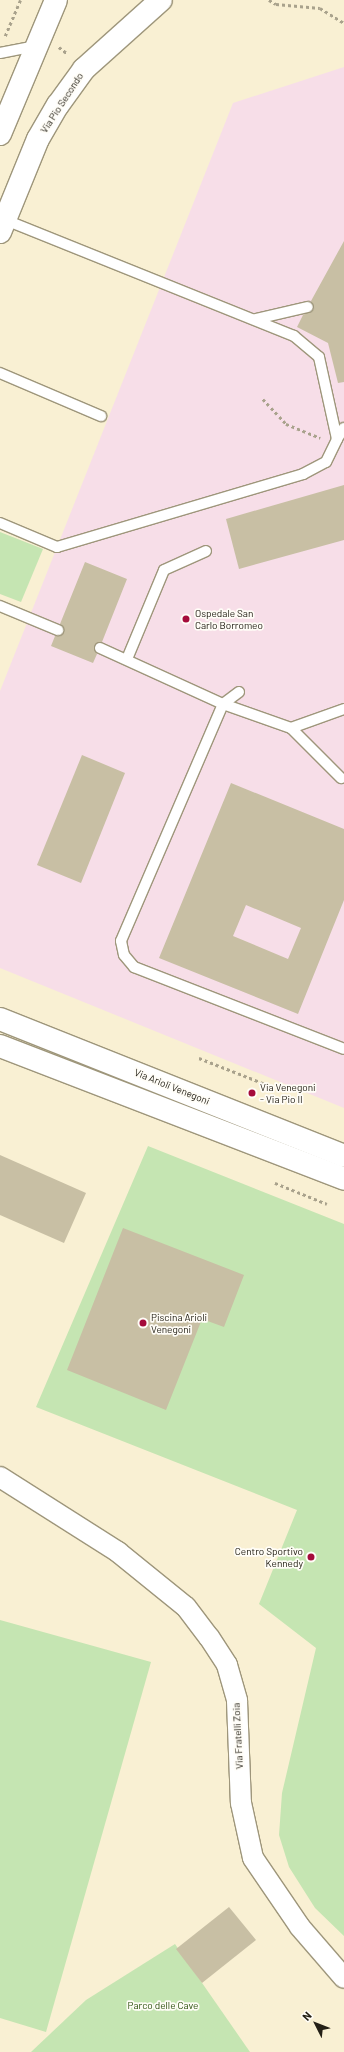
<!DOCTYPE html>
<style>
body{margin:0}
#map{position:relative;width:344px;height:2052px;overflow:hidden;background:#f9f0d3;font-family:Barlow,sans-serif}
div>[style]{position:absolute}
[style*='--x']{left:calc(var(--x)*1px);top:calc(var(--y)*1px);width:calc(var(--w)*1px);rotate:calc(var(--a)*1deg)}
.medical>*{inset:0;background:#f7dee8}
.green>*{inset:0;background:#c5e5b2}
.building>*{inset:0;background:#c8bfa4}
.path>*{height:2.5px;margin-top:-1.25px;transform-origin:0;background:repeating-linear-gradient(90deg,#a9a28c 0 3px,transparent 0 6px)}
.roads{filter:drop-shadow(1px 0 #9e967b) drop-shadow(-1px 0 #9e967b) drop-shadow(0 1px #9e967b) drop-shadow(0 -1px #9e967b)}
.lane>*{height:10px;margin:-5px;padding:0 5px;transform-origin:5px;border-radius:5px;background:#fff}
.street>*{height:20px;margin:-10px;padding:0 10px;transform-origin:10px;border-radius:10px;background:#fff}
.secondary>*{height:22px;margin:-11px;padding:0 11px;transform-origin:11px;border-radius:11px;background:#fff}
.dots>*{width:11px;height:11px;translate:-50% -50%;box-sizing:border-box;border:2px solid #fffdf7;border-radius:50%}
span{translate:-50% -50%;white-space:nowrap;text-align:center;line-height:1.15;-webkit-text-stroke:3.5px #fffdf7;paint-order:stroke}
.street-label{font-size:10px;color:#242016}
.poi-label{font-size:10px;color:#242016}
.left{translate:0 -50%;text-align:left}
.right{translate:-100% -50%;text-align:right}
.park-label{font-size:10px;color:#2b4f0d}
.north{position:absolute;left:296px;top:2004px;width:40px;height:40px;-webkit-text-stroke:3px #fffdf7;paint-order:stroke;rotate:312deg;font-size:11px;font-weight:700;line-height:16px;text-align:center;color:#242016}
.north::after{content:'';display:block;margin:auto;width:14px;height:18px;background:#242016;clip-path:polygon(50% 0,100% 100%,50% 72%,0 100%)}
</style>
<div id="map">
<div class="medical">
<div style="clip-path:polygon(344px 67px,344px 1108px,0 968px,0 691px,233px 103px)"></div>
</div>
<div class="green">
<div style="clip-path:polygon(0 532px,43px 549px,21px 602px,0 594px)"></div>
<div style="clip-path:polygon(148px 1146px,344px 1224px,344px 1936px,315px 1908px,289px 1867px,279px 1835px,282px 1793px,316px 1648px,259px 1604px,297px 1510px,36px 1407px)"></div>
<div style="clip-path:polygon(0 1620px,151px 1662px,46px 2032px,0 2018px)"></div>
<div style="clip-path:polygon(175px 1944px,250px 2052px,31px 2052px,86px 2000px)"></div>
</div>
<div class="building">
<div style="clip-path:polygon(344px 241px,344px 382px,338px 383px,328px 343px,297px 327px,303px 315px,314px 309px,311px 301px)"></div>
<div style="clip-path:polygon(344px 485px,344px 540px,239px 569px,226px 519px)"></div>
<div style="clip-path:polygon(85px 562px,127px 579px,102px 642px,94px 646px,97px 654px,93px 663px,51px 646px,55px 636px,64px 632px,60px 624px)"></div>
<div style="clip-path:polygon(82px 755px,125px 773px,81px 883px,37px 865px)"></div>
<div style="clip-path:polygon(evenodd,231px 783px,344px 829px,344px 900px,298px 1014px,159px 958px,231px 783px,246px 905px,301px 928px,288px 959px,233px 936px,246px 905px)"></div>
<div style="clip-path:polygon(0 1155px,86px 1193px,64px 1243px,0 1215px)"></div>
<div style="clip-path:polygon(123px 1228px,244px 1275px,224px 1327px,202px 1319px,166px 1410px,67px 1370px)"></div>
<div style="clip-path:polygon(229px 1907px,256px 1940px,202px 1983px,176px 1949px)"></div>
</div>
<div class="path">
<div style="--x:269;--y:0;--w:8;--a:30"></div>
<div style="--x:276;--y:4;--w:44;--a:5.2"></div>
<div style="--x:320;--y:8;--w:28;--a:32"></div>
<div style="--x:5;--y:36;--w:39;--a:-67"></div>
<div style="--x:59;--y:47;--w:11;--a:38"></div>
<div style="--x:263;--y:399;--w:34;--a:47"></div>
<div style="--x:286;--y:424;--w:37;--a:22"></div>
<div style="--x:199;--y:1058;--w:79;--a:21.4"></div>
<div style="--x:275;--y:1183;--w:56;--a:22"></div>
</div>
<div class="roads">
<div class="lane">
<div style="--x:0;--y:53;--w:37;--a:-11"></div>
<div style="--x:256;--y:319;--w:53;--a:-13"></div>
<div style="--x:0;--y:373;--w:110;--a:23.1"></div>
<div style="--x:337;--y:439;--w:13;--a:-58"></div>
<div style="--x:0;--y:523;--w:62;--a:22.8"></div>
<div style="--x:57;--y:547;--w:257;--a:-16.5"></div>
<div style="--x:303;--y:474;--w:26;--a:-28"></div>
<div style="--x:326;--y:462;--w:25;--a:-64"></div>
<div style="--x:337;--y:439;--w:84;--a:-102.4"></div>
<div style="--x:319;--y:357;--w:33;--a:-140"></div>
<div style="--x:294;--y:336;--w:311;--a:-158.1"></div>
<div style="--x:0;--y:606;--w:63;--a:22.5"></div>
<div style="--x:100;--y:648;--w:135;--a:24.5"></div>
<div style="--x:223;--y:704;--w:258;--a:113.3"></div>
<div style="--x:121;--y:941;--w:14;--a:78"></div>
<div style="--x:124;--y:955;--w:16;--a:50"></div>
<div style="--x:134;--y:967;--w:225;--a:21.3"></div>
<div style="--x:127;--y:659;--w:96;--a:-67.4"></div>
<div style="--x:164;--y:570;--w:46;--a:-24.3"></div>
<div style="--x:223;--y:704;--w:72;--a:19.4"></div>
<div style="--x:291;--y:728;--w:71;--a:45"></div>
<div style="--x:223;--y:704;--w:20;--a:-37"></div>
<div style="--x:291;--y:728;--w:56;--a:-19.7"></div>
</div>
<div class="street">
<div style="--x:0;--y:1477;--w:140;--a:32.4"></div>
<div style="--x:118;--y:1552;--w:87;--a:39"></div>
<div style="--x:186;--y:1607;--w:38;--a:53"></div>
<div style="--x:209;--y:1637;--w:33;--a:57"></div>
<div style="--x:227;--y:1665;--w:37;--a:74"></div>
<div style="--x:237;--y:1701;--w:102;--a:87.8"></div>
<div style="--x:241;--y:1803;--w:56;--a:77.7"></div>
<div style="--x:253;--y:1858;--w:83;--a:55.7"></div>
<div style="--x:300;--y:1927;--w:67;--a:49.2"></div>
</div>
<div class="secondary">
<div style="--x:0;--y:134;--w:145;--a:-67.3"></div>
<div style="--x:0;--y:232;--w:100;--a:-67.8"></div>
<div style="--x:38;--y:139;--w:39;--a:-60"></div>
<div style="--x:58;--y:105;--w:44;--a:-54.2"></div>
<div style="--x:84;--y:69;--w:103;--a:-41.9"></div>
<div style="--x:0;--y:1019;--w:370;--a:21.7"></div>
<div style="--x:0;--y:1046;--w:369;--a:21.1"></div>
</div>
</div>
<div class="dots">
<div style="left:186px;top:619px;background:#a50b3b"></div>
<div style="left:252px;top:1093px;background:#a50b3b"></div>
<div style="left:143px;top:1323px;background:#a50b3b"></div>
<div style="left:311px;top:1557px;background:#a50b3b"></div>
</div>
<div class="street-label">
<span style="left:62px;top:103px;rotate:-57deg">Via Pio Secondo</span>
<span style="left:172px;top:1087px;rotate:22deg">Via Arioli Venegoni</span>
<span style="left:238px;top:1736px;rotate:-93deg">Via Fratelli Zoia</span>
</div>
<div class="poi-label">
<span class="left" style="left:195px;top:619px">Ospedale San<br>Carlo Borromeo</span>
<span class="left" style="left:260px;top:1093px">Via Venegoni<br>- Via Pio II</span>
<span class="left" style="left:151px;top:1323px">Piscina Arioli<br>Venegoni</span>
<span class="right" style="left:303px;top:1557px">Centro Sportivo<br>Kennedy</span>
</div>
<div class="park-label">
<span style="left:163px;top:2006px">Parco delle Cave</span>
</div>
<div class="north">N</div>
</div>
